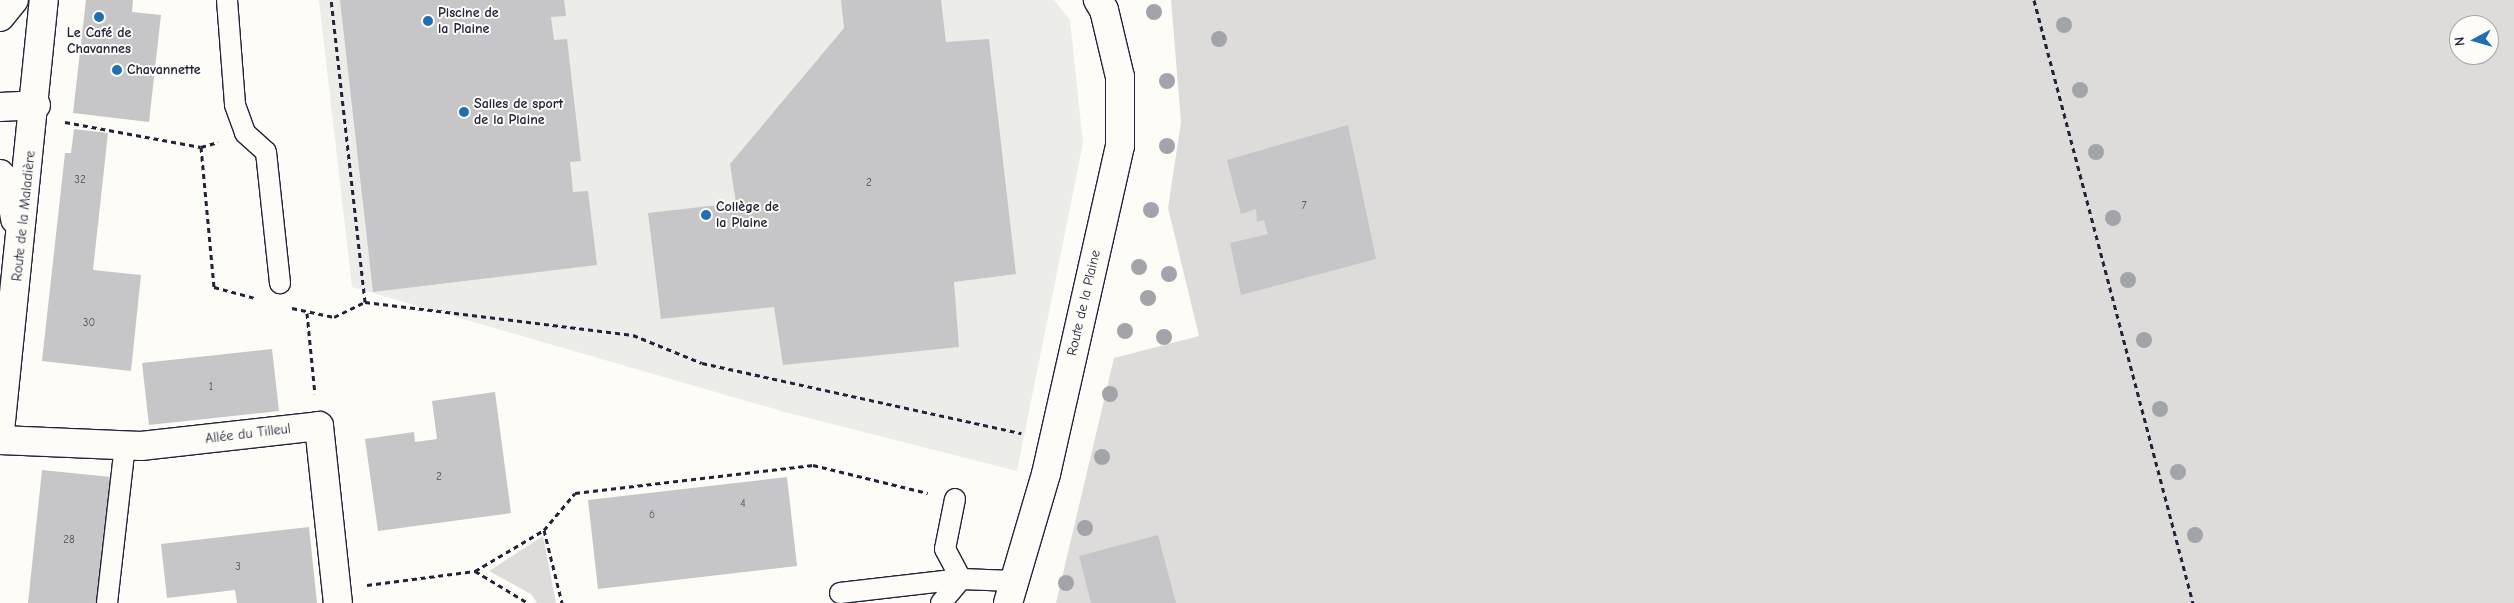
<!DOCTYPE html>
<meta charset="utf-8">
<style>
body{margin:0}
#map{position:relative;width:2514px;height:603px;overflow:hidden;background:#fdfcf7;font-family:"Comic Neue",sans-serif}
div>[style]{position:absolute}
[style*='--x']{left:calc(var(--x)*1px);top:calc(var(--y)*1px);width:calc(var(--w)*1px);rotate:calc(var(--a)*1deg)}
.built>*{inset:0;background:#ecece9}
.green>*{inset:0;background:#dddcdb}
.building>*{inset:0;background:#c6c6c8}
.path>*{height:3px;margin-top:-1.5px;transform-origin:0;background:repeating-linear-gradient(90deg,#22223b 0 5px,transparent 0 9px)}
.roads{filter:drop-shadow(1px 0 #22223b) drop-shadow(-1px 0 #22223b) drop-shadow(0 1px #22223b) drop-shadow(0 -1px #22223b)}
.lane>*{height:20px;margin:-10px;padding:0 10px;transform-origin:10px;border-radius:10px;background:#fdfcf7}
.street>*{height:28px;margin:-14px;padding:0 14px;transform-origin:14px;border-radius:14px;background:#fdfcf7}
.secondary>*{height:28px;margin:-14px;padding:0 14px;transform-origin:14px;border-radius:14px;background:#fdfcf7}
.trees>*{width:16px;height:16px;margin:-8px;border-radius:50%;background:#a3a3aa}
.dots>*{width:14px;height:14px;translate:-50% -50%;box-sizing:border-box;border:2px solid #fdfcf7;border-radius:50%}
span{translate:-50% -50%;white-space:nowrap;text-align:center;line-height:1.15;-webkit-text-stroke:4px #fdfcf7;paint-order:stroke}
.number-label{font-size:11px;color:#4b4b5e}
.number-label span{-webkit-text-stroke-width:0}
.poi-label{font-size:14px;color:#22223b;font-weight:700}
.left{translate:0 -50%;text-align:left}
.street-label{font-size:14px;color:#22223b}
.north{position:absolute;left:2449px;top:15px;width:50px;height:50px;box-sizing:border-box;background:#fdfcf7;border:1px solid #a5a5ac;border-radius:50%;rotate:264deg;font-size:14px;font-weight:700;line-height:20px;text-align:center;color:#22223b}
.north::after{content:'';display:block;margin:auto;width:18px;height:22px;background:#1f6fb2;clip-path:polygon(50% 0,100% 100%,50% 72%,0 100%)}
</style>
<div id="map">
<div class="built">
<div style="clip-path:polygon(319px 0,1054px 0,1070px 20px,1083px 143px,1017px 471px,785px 412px,352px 287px)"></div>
</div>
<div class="green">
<div style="clip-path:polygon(evenodd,1171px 0,2514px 0,2514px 603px,1056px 603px,1114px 358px,1199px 336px,1168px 208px,1181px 122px,1171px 0,2459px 25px,2489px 25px,2489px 55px,2459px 55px,2459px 25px)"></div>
<div style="clip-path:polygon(543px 536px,556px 603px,537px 603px,531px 594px,489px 571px)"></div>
</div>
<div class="building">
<div style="clip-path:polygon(86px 0,133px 0,132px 12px,161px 15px,149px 122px,73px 113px)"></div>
<div style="clip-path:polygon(340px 0,564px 0,566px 16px,551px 17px,554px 40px,567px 39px,581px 161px,570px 162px,573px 192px,588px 191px,597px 265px,373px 292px)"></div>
<div style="clip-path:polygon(841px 0,941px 0,946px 42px,989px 39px,1016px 274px,954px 282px,959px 347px,783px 365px,774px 307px,661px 319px,648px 213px,736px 203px,730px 164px,844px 28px)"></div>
<div style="clip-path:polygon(1348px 125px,1376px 259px,1241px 295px,1230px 243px,1268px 234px,1264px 220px,1257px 222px,1256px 209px,1241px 214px,1227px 160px)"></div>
<div style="clip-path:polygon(74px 129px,108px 133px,93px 270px,141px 275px,131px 371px,42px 361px,65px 153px,71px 153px)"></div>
<div style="clip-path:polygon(272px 349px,279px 411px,149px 425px,142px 363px)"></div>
<div style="clip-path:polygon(495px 392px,511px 513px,378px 531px,365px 439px,414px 432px,415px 442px,437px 439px,432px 401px)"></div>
<div style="clip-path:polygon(42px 470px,111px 477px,98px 603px,28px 603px)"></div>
<div style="clip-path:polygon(787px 477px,797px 566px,598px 589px,588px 500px)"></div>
<div style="clip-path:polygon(309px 527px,317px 603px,237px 603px,235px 590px,167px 598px,161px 544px)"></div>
<div style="clip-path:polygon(1158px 535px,1176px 603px,1091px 603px,1079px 556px)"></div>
</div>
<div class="path">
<div style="--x:2034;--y:0;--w:624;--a:75.23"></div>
<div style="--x:65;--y:122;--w:138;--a:10.4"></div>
<div style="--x:201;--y:147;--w:18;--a:-16"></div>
<div style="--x:201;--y:147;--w:141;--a:84.7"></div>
<div style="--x:214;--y:287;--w:42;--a:15"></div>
<div style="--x:365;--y:302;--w:270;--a:7"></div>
<div style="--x:633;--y:335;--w:74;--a:22.1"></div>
<div style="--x:702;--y:363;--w:327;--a:12.4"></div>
<div style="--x:292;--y:308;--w:43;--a:12.1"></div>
<div style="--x:334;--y:317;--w:34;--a:-26"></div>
<div style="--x:365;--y:302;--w:304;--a:-96.4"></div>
<div style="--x:307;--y:313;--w:81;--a:84.4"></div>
<div style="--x:544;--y:530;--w:75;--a:76.1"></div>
<div style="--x:475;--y:571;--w:80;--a:-30.7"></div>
<div style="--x:544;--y:530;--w:48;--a:-50"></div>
<div style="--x:575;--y:493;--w:240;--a:-6.7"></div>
<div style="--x:813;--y:465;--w:118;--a:13.7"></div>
<div style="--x:367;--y:585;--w:109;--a:-7.4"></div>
<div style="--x:475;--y:571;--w:62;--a:31.1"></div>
</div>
<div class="roads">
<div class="lane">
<div style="--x:227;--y:0;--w:105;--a:85.6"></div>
<div style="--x:235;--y:105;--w:30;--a:70"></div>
<div style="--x:245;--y:133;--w:28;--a:42"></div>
<div style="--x:266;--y:152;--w:132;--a:83.9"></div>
<div style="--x:840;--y:593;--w:122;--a:-6.6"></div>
<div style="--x:961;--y:579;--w:34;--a:-118"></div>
<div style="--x:945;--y:549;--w:51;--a:-78.7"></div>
<div style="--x:107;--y:603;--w:159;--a:-83.5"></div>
<div style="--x:941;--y:603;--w:31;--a:-50"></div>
<div style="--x:961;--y:579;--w:52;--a:2.2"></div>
</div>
<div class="street">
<div style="--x:0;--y:440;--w:141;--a:2.4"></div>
<div style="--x:141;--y:446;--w:179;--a:-6.4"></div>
<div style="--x:319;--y:426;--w:178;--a:83.9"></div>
<div style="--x:1008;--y:603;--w:134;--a:-73.6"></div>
<div style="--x:1046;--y:474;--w:336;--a:-77.3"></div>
<div style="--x:1120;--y:146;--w:69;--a:-90"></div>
<div style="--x:1120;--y:77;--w:69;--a:-103.4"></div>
<div style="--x:1104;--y:10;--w:12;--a:-121"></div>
</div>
<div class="secondary">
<div style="--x:0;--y:17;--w:22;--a:-51"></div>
<div style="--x:0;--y:107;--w:36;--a:-3"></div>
<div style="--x:0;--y:174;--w:13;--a:48"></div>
<div style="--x:9;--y:184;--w:36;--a:80"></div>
<div style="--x:0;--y:431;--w:433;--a:-84.2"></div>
</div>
</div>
<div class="trees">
<div style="left:1154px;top:12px"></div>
<div style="left:2064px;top:25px"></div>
<div style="left:1219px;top:39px"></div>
<div style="left:1167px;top:81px"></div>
<div style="left:2080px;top:90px"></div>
<div style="left:1167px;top:146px"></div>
<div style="left:2096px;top:152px"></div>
<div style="left:1151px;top:210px"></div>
<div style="left:2113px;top:218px"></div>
<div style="left:1139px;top:267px"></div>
<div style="left:1169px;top:274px"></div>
<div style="left:2128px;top:280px"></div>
<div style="left:1148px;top:298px"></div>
<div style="left:1125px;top:331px"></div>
<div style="left:1164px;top:337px"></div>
<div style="left:2144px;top:340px"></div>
<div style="left:1110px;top:394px"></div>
<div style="left:2160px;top:409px"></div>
<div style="left:1102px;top:457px"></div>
<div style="left:2178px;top:472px"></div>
<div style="left:1085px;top:528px"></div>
<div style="left:2195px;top:535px"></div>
<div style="left:1066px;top:583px"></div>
</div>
<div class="dots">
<div style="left:99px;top:17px;background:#1f6fb2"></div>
<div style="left:428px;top:21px;background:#1f6fb2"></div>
<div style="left:117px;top:70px;background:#1f6fb2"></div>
<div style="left:464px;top:112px;background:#1f6fb2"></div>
<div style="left:706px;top:215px;background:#1f6fb2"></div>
</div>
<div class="number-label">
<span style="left:80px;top:180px">32</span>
<span style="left:869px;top:183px">2</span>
<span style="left:1304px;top:206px">7</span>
<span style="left:89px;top:323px">30</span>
<span style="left:211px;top:387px">1</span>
<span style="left:439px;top:477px">2</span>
<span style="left:743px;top:504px">4</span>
<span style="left:652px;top:515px">6</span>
<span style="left:69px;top:540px">28</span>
<span style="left:238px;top:567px">3</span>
</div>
<div class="poi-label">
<span class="left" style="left:438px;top:21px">Piscine de<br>la Plaine</span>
<span style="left:99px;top:41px">Le Café de<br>Chavannes</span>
<span class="left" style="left:127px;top:70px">Chavannette</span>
<span class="left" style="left:474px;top:112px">Salles de sport<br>de la Plaine</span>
<span class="left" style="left:716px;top:215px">Collège de<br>la Plaine</span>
</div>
<div class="street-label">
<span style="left:24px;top:216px;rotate:-84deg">Route de la Maladière</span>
<span style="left:1084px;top:303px;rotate:-77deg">Route de la Plaine</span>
<span style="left:248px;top:434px;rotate:-7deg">Allée du Tilleul</span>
</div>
<div class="north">N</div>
</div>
